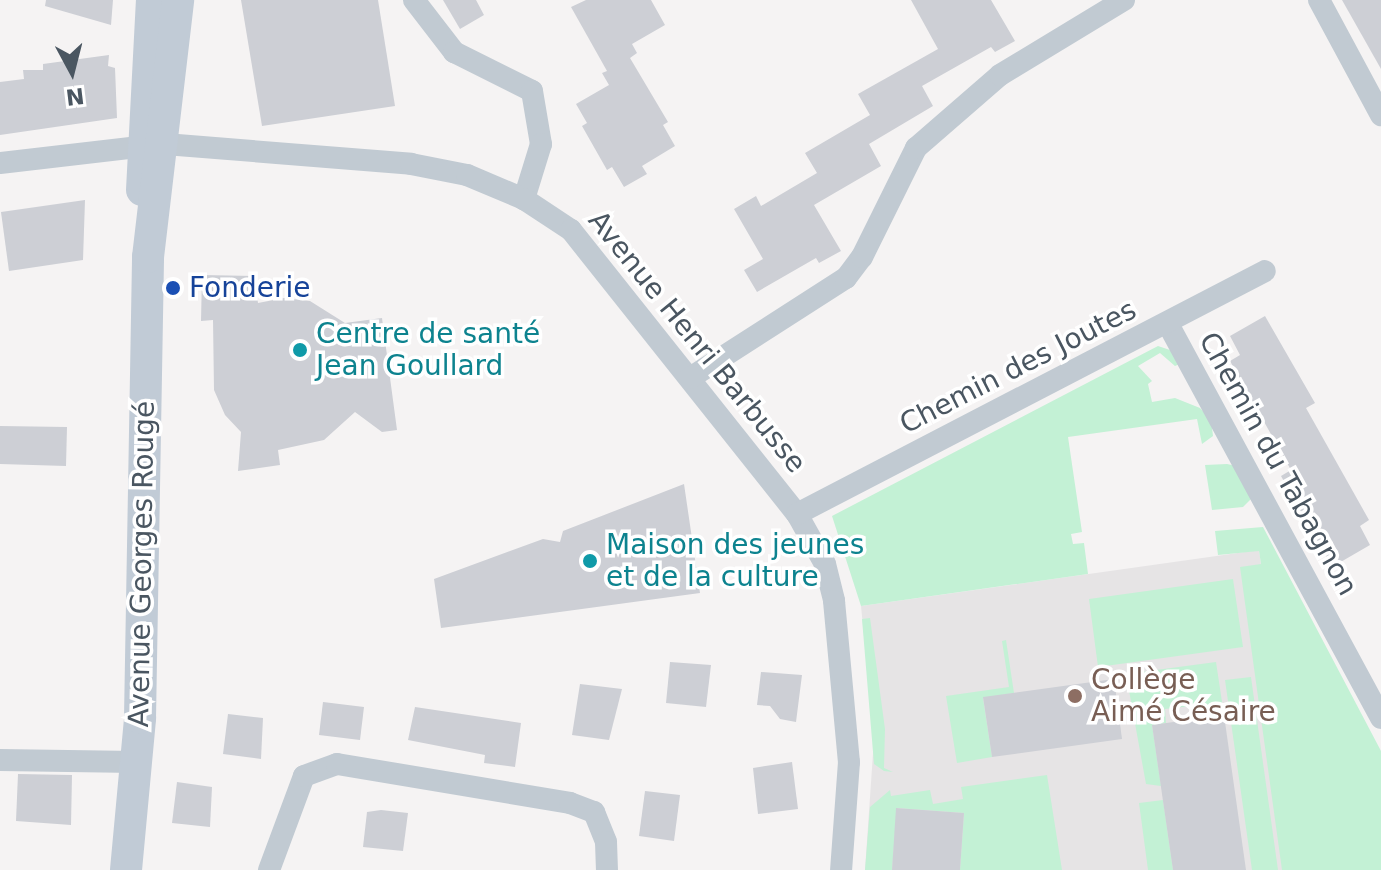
<!DOCTYPE html>
<meta charset="utf-8">
<style>
body{margin:0}
#map{position:relative;width:1381px;height:870px;overflow:hidden;background:#f5f3f3;font-family:"DejaVu Sans",sans-serif}
div>[style]{position:absolute}
[style*='--x']{left:calc(var(--x)*1px);top:calc(var(--y)*1px);width:calc(var(--w)*1px);rotate:calc(var(--a)*1deg)}
.education>*{inset:0;background:#e6e4e5}
.green>*{inset:0;background:#c3f1d5}
.building>*{inset:0;background:#cdcfd5}
.street>*{height:22px;margin:-11px;padding:0 11px;transform-origin:11px;border-radius:11px;background:#c1cad2}
.secondary>*{height:32px;margin:-16px;padding:0 16px;transform-origin:16px;border-radius:16px;background:#c1cbd6}
.dots>*{width:22px;height:22px;translate:-50% -50%;box-sizing:border-box;border:4px solid #fff;border-radius:50%}
span{translate:-50% -50%;white-space:nowrap;text-align:center;line-height:1.15;-webkit-text-stroke:7px #fff;paint-order:stroke}
.transit-label{font-size:28px;color:#164399}
.left{translate:0 -50%;text-align:left}
.culture-label{font-size:28px;color:#0d838f}
.street-label{font-size:28px;color:#4a5661}
.education-label{font-size:28px;color:#785e54}
.north{position:absolute;left:32px;top:32px;width:80px;height:80px;-webkit-text-stroke:6px #fff;paint-order:stroke;rotate:173deg;font-size:22px;font-weight:700;line-height:32px;text-align:center;color:#4a5661}
.north::after{content:'';display:block;margin:auto;width:28px;height:36px;background:#4a5661;clip-path:polygon(50% 0,100% 100%,50% 72%,0 100%)}
</style>
<div id="map">
<div class="education">
<div style="clip-path:polygon(1259px 550px,1303px 870px,865px 870px,874px 739px,861px 606px)"></div>
</div>
<div class="green">
<div style="clip-path:polygon(1158px 346px,1170px 350px,1182px 363px,1175px 366px,1160px 353px,1138px 366px,1152px 381px,1148px 384px,1152px 402px,1175px 398px,1200px 408px,1211px 420px,1213px 436px,1202px 444px,1197px 419px,1068px 437px,1082px 532px,1071px 534px,1073px 544px,1084px 543px,1088px 574px,861px 606px,832px 516px)"></div>
<div style="clip-path:polygon(1227px 464px,1236px 466px,1253px 497px,1243px 507px,1212px 510px,1205px 465px)"></div>
<div style="clip-path:polygon(1263px 527px,1381px 751px,1381px 870px,1282px 870px,1240px 567px,1261px 564px,1259px 551px,1218px 555px,1215px 531px)"></div>
<div style="clip-path:polygon(1233px 579px,1243px 647px,1098px 667px,1089px 599px)"></div>
<div style="clip-path:polygon(870px 618px,885px 729px,884px 768px,893px 772px,884px 771px,874px 764px,862px 619px)"></div>
<div style="clip-path:polygon(1006px 640px,1014px 693px,983px 698px,992px 757px,957px 763px,946px 696px,1009px 687px,1002px 641px)"></div>
<div style="clip-path:polygon(1216px 662px,1224px 715px,1193px 719px,1191px 706px,1165px 709px,1166px 723px,1152px 725px,1161px 786px,1146px 784px,1126px 674px)"></div>
<div style="clip-path:polygon(1251px 677px,1278px 870px,1252px 870px,1225px 680px)"></div>
<div style="clip-path:polygon(1047px 775px,1062px 870px,960px 870px,964px 813px,897px 808px,892px 870px,865px 870px,870px 807px,890px 790px,891px 796px,930px 790px,933px 804px,963px 799px,961px 787px)"></div>
<div style="clip-path:polygon(1163px 800px,1173px 870px,1148px 870px,1139px 803px)"></div>
</div>
<div class="building">
<div style="clip-path:polygon(46px 0,113px 0,111px 25px,45px 6px)"></div>
<div style="clip-path:polygon(241px 0,378px 0,395px 106px,262px 126px)"></div>
<div style="clip-path:polygon(443px 0,476px 0,484px 15px,460px 29px)"></div>
<div style="clip-path:polygon(586px 0,651px 0,665px 25px,632px 44px,637px 53px,630px 58px,668px 122px,663px 125px,675px 146px,642px 166px,647px 174px,624px 187px,612px 167px,607px 170px,582px 126px,587px 123px,576px 104px,609px 85px,602px 73px,607px 71px,571px 7px)"></div>
<div style="clip-path:polygon(911px 0,991px 0,1015px 41px,995px 52px,991px 47px,922px 86px,933px 106px,869px 144px,881px 166px,814px 205px,841px 251px,819px 263px,816px 258px,757px 292px,744px 270px,763px 259px,734px 209px,756px 196px,761px 206px,817px 173px,805px 153px,870px 115px,858px 94px,938px 49px)"></div>
<div style="clip-path:polygon(1342px 0,1381px 0,1381px 69px)"></div>
<div style="clip-path:polygon(109px 55px,108px 66px,115px 68px,117px 118px,0 135px,0 82px,24px 79px,23px 70px,43px 70px,43px 64px)"></div>
<div style="clip-path:polygon(85px 200px,83px 260px,9px 271px,1px 212px)"></div>
<div style="clip-path:polygon(202px 275px,254px 276px,258px 303px,284px 298px,310px 301px,345px 323px,382px 318px,397px 430px,382px 432px,355px 412px,324px 440px,278px 450px,280px 465px,238px 471px,241px 432px,225px 415px,214px 390px,213px 320px,201px 321px)"></div>
<div style="clip-path:polygon(1265px 316px,1315px 403px,1306px 408px,1369px 520px,1360px 526px,1370px 545px,1332px 567px,1281px 476px,1291px 470px,1230px 361px,1240px 355px,1230px 336px)"></div>
<div style="clip-path:polygon(0 426px,67px 427px,66px 466px,0 464px)"></div>
<div style="clip-path:polygon(684px 484px,700px 593px,441px 628px,434px 579px,543px 539px,560px 542px,563px 531px)"></div>
<div style="clip-path:polygon(670px 662px,711px 665px,706px 707px,666px 703px)"></div>
<div style="clip-path:polygon(761px 672px,802px 675px,796px 722px,780px 719px,770px 706px,757px 705px)"></div>
<div style="clip-path:polygon(1114px 679px,1122px 739px,992px 757px,983px 697px)"></div>
<div style="clip-path:polygon(580px 684px,622px 689px,609px 740px,572px 735px)"></div>
<div style="clip-path:polygon(323px 702px,364px 707px,360px 740px,319px 735px)"></div>
<div style="clip-path:polygon(415px 707px,521px 723px,515px 767px,484px 763px,485px 755px,408px 740px)"></div>
<div style="clip-path:polygon(228px 714px,263px 718px,261px 759px,223px 754px)"></div>
<div style="clip-path:polygon(1224px 715px,1246px 870px,1173px 870px,1152px 725px)"></div>
<div style="clip-path:polygon(792px 762px,798px 809px,758px 814px,753px 768px)"></div>
<div style="clip-path:polygon(18px 774px,72px 775px,71px 825px,16px 821px)"></div>
<div style="clip-path:polygon(177px 782px,212px 787px,210px 827px,172px 823px)"></div>
<div style="clip-path:polygon(645px 791px,680px 795px,674px 841px,639px 836px)"></div>
<div style="clip-path:polygon(896px 808px,964px 813px,960px 870px,892px 870px)"></div>
<div style="clip-path:polygon(381px 810px,408px 813px,403px 851px,363px 847px,367px 812px)"></div>
</div>
<div class="street">
<div style="--x:414;--y:0;--w:66;--a:52.4"></div>
<div style="--x:454;--y:52;--w:87;--a:26.6"></div>
<div style="--x:532;--y:91;--w:54;--a:80.4"></div>
<div style="--x:541;--y:144;--w:58;--a:107.2"></div>
<div style="--x:1319;--y:0;--w:131;--a:61.7"></div>
<div style="--x:0;--y:163;--w:166;--a:-6.6"></div>
<div style="--x:165;--y:144;--w:247;--a:4.6"></div>
<div style="--x:411;--y:164;--w:57;--a:11.1"></div>
<div style="--x:467;--y:175;--w:62;--a:22.8"></div>
<div style="--x:524;--y:199;--w:56;--a:33.4"></div>
<div style="--x:571;--y:230;--w:363;--a:51.5"></div>
<div style="--x:797;--y:514;--w:57;--a:60.8"></div>
<div style="--x:825;--y:564;--w:38;--a:76"></div>
<div style="--x:834;--y:601;--w:162;--a:84.7"></div>
<div style="--x:849;--y:762;--w:108;--a:94.2"></div>
<div style="--x:1168;--y:324;--w:448;--a:61.6"></div>
<div style="--x:690;--y:378;--w:185;--a:-32.7"></div>
<div style="--x:846;--y:278;--w:26;--a:-53"></div>
<div style="--x:862;--y:257;--w:122;--a:-63.6"></div>
<div style="--x:916;--y:148;--w:111;--a:-41"></div>
<div style="--x:1000;--y:75;--w:145;--a:-31.2"></div>
<div style="--x:797;--y:514;--w:527;--a:-27.44"></div>
<div style="--x:0;--y:760;--w:136;--a:0.8"></div>
<div style="--x:269;--y:870;--w:100;--a:-69.6"></div>
<div style="--x:304;--y:776;--w:35;--a:-20"></div>
<div style="--x:337;--y:764;--w:236;--a:9.5"></div>
<div style="--x:570;--y:803;--w:26;--a:21"></div>
<div style="--x:594;--y:812;--w:32;--a:68"></div>
<div style="--x:606;--y:842;--w:28;--a:88"></div>
</div>
<div class="secondary">
<div style="--x:142;--y:190;--w:190;--a:-87"></div>
<div style="--x:126;--y:870;--w:153;--a:-84.7"></div>
<div style="--x:140;--y:718;--w:461;--a:-89"></div>
<div style="--x:148;--y:257;--w:259;--a:-83.3"></div>
</div>
<div class="dots">
<div style="left:173px;top:288px;background:#1a4fb4"></div>
<div style="left:300px;top:350px;background:#0f9aa8"></div>
<div style="left:590px;top:561px;background:#0f9aa8"></div>
<div style="left:1075px;top:696px;background:#8d6e63"></div>
</div>
<div class="transit-label">
<span class="left" style="left:189px;top:288px">Fonderie</span>
</div>
<div class="culture-label">
<span class="left" style="left:316px;top:350px">Centre de santé<br>Jean Goullard</span>
<span class="left" style="left:606px;top:561px">Maison des jeunes<br>et de la culture</span>
</div>
<div class="street-label">
<span style="left:697px;top:342px;rotate:51deg">Avenue Henri Barbusse</span>
<span style="left:1018px;top:367px;rotate:-27deg">Chemin des Joutes</span>
<span style="left:1278px;top:464px;rotate:61deg">Chemin du Tabagnon</span>
<span style="left:142px;top:564px;rotate:-89deg">Avenue Georges Rougé</span>
</div>
<div class="education-label">
<span class="left" style="left:1091px;top:696px">Collège<br>Aimé Césaire</span>
</div>
<div class="north">N</div>
</div>
